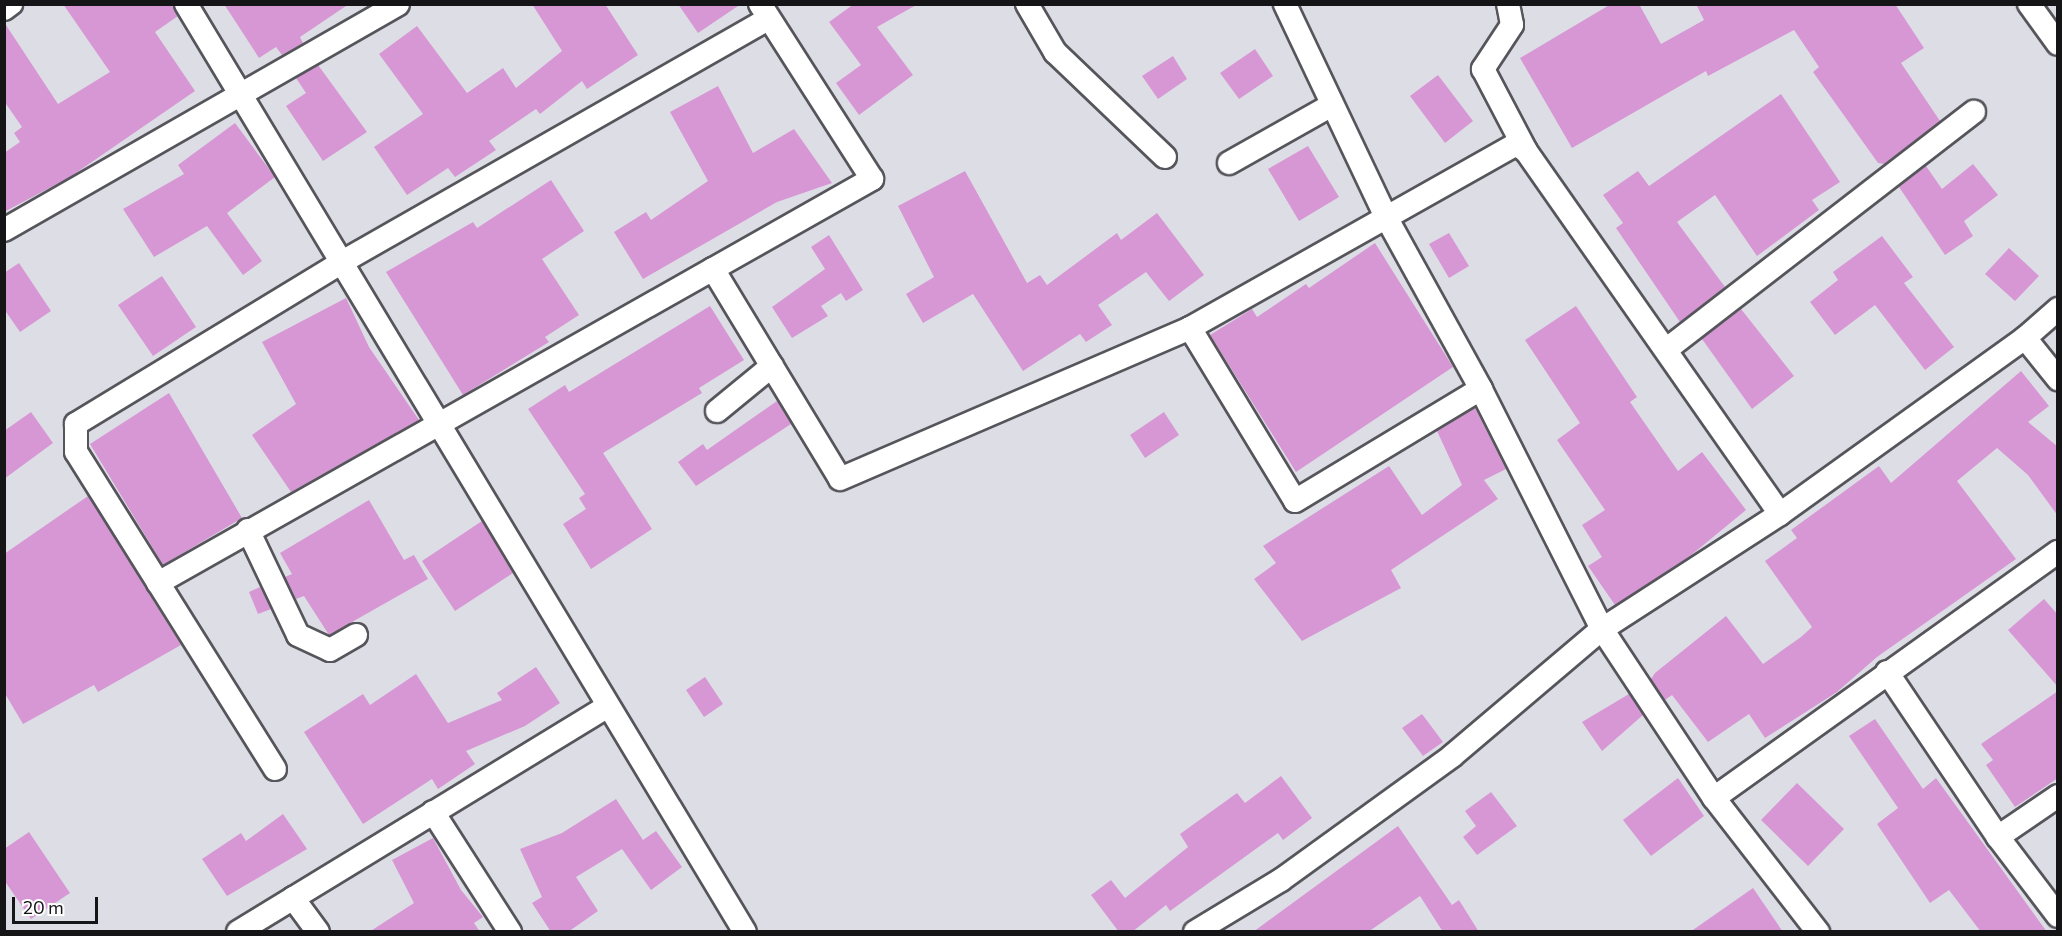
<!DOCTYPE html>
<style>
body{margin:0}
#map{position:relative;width:2062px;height:936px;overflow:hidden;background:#dddee5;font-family:Commissioner,sans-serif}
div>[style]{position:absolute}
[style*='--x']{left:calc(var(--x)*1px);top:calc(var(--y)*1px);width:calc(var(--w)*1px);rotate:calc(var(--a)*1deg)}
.building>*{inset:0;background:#d797d5}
.roads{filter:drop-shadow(2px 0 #55555b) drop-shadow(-2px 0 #55555b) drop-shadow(0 2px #55555b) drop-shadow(0 -2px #55555b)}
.minor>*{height:22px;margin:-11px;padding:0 11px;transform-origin:11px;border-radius:11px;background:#fff}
span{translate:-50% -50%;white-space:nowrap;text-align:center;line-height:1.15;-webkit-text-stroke:5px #fff;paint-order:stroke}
.frame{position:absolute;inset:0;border:6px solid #151518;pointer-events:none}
.scale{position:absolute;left:12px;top:897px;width:86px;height:27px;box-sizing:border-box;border:3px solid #151518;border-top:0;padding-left:8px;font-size:18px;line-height:21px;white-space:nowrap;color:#151518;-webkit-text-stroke:4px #fff;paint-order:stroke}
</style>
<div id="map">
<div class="building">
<div style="clip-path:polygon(63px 4px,173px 4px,178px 16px,155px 32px,195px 91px,70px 177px,4px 212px,4px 153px,20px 142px,14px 133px,22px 127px,4px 101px,4px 22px,58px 104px,110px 72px)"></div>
<div style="clip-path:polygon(224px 4px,349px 4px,300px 37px,303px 43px,282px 55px,276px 47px,259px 58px)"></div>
<div style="clip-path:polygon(532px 4px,605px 4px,638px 55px,587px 89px,582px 81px,540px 114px,536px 109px,489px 141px,496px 150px,455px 177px,448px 168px,407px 195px,374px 147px,423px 114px,379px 54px,417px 26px,467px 93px,503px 68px,516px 88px,562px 51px)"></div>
<div style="clip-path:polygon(678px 4px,741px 4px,698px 33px)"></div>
<div style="clip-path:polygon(854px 4px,918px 4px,877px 27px,913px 75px,859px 115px,836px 83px,861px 65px,829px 22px)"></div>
<div style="clip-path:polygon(1611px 4px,1639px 4px,1661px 44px,1704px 20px,1696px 4px,1895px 4px,1924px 48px,1901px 63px,1940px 121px,1884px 164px,1878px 163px,1813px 72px,1819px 67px,1794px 30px,1708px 76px,1706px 71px,1572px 148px,1520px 58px)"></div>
<div style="clip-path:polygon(1255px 49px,1273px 76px,1239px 99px,1220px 73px)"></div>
<div style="clip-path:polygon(1173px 56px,1187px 79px,1158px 99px,1142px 76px)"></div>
<div style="clip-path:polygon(318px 65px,367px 132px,323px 161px,286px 106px,306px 93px,296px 78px)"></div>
<div style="clip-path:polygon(1438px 75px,1473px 121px,1445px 143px,1410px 96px)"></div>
<div style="clip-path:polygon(718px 86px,753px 153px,794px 129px,832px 183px,777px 202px,643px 279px,614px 232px,646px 212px,651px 220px,708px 181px,670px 112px)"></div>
<div style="clip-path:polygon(1781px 94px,1840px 182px,1812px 200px,1819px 210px,1757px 256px,1715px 195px,1677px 222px,1725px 287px,1680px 322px,1616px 228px,1623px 223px,1603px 195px,1638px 171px,1649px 186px)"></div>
<div style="clip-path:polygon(235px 123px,275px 177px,227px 213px,262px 261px,243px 275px,207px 226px,154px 257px,123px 209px,184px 174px,178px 165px)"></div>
<div style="clip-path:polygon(1308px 146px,1339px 197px,1299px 221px,1268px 169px)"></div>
<div style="clip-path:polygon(1973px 164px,1998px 195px,1964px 221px,1973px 236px,1945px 255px,1899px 187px,1926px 166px,1942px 189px)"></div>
<div style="clip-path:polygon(965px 171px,1027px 283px,1040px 275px,1047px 285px,1117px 233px,1121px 240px,1157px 213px,1204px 275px,1169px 301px,1146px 272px,1098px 305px,1112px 325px,1086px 342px,1080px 334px,1023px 371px,973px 294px,923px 323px,906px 294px,934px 277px,898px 206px)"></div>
<div style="clip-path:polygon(551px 180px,584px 231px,542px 259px,579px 315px,545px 337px,549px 342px,463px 395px,386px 272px,473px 222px,477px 228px)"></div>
<div style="clip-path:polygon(1449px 233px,1469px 266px,1449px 278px,1429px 244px)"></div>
<div style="clip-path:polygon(829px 235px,863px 290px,846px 301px,841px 293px,821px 306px,828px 316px,792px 338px,772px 307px,825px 269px,811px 247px)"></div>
<div style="clip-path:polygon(1882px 236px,1913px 277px,1904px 283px,1954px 347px,1925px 370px,1875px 305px,1835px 335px,1810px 302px,1838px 280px,1833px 272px)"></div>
<div style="clip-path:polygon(1375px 243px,1453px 367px,1296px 472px,1210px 335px,1252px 309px,1257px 317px,1306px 284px,1309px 288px)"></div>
<div style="clip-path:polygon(2009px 248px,2039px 276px,2015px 301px,1985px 274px)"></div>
<div style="clip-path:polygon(19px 263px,51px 311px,20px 332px,4px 309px,4px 273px)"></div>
<div style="clip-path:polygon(162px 276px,196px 327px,153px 356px,118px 305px)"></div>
<div style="clip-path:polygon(346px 298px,369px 347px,419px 420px,291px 492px,252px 435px,296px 404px,262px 342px)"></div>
<div style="clip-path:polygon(710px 306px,744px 360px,699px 388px,702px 393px,603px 453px,652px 529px,591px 569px,563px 524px,586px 509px,579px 498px,585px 494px,528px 409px,565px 385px,569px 392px)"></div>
<div style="clip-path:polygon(1576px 306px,1637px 397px,1630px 402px,1678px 471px,1702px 452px,1746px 510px,1690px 556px,1615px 605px,1588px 566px,1602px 557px,1582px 525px,1605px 510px,1557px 440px,1580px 423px,1525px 340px)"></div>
<div style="clip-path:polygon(1741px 309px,1794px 376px,1752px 409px,1702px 339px)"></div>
<div style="clip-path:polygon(2021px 371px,2049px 406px,2028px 422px,2058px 447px,2058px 516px,2028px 475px,1997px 448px,1957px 481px,2016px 559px,1877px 657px,1837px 692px,1765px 738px,1749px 714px,1708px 742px,1672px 695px,1665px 700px,1651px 679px,1655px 673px,1726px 616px,1763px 664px,1801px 637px,1812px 627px,1765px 561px,1797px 538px,1791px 530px,1879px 466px,1891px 483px)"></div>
<div style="clip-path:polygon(169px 393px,242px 518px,163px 565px,90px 444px)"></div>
<div style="clip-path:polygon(777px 401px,791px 424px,696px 486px,678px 462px,703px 444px,707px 450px)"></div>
<div style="clip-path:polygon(1475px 408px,1506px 469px,1484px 480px,1498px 499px,1391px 570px,1401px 588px,1302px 641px,1254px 579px,1276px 563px,1263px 546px,1389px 466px,1422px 515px,1462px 485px,1437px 431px)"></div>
<div style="clip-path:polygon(31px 412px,53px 443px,4px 479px,4px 431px)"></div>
<div style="clip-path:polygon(1164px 412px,1179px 435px,1145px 458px,1130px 435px)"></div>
<div style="clip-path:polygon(88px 496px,181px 645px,98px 692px,94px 685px,23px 724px,4px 692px,4px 554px)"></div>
<div style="clip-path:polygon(369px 500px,404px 560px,414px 555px,428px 579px,329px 635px,304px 596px,296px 599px,285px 577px,292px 574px,280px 553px)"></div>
<div style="clip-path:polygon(482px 521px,513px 573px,455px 611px,422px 561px)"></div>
<div style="clip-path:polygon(260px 587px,271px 609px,258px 614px,249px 592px)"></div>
<div style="clip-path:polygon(2044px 599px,2058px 615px,2058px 687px,2008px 630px)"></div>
<div style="clip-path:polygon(536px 667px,560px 703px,525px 726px,466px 751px,475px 764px,438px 789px,432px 779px,363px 824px,304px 732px,363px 694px,370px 705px,416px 674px,448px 723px,502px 700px,497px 693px)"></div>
<div style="clip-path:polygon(705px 677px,723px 704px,704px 717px,686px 690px)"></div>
<div style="clip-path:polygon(2058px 691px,2058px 778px,2015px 807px,1986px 765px,1993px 760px,1981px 744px)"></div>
<div style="clip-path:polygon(1629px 694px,1643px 715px,1602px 751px,1582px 722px)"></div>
<div style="clip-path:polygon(1422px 714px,1443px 742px,1423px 756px,1402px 728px)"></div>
<div style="clip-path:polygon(1875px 719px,1923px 789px,1936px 778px,2047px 932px,1981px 932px,1949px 890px,1930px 903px,1877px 824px,1898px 808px,1849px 736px)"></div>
<div style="clip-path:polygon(1281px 776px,1312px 818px,1283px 840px,1278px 833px,1170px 911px,1166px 905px,1132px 932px,1119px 932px,1091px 895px,1111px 880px,1125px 898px,1188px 847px,1180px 834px,1237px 793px,1245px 803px)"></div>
<div style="clip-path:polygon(1678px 778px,1704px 816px,1651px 856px,1623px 820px)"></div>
<div style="clip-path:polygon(1797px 783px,1844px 829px,1808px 866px,1761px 820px)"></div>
<div style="clip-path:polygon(1491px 792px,1517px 826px,1477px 855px,1463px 837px,1476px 826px,1465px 811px)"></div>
<div style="clip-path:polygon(616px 799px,643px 840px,656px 831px,682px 867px,651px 890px,622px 849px,576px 877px,598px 911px,568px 932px,551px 932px,532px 903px,542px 897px,520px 849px,562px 833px)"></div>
<div style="clip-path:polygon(283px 814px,307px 849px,227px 896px,202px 859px,241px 833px,246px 841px)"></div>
<div style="clip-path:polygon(1398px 826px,1452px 905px,1459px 900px,1479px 932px,1443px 932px,1420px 896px,1368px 932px,1253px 932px)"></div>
<div style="clip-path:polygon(29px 832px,70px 893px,31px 919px,4px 880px,4px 849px)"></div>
<div style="clip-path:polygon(433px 838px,461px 890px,483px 917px,474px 923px,480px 932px,369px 932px,414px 903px,392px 860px)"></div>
<div style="clip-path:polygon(1753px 888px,1783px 932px,1690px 932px)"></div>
</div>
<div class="roads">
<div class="minor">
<div style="--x:186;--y:4;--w:1083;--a:58.94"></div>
<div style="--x:1027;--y:4;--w:56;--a:59.7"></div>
<div style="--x:1055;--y:52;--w:152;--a:43.7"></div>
<div style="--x:1508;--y:4;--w:21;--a:79"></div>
<div style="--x:1512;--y:25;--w:53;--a:123.4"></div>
<div style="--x:1483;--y:69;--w:93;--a:62.3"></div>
<div style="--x:2029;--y:4;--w:49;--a:54.1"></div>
<div style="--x:4;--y:9;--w:9;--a:-36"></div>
<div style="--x:1229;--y:163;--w:118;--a:-29.4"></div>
<div style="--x:4;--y:230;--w:454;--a:-29.8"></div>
<div style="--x:713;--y:269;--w:183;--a:-29.5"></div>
<div style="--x:872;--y:179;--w:208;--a:-122.6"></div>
<div style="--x:1190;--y:328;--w:202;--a:58.7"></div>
<div style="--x:1295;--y:501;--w:217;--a:-31.1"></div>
<div style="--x:2025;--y:338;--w:53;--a:51.2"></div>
<div style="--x:1667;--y:349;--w:388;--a:-37.7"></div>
<div style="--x:717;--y:411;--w:71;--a:-39.3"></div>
<div style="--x:1780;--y:514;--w:212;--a:147.1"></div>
<div style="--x:1602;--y:629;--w:203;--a:56.5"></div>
<div style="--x:1714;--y:798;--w:423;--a:-35.6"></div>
<div style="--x:248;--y:530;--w:116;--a:64.5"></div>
<div style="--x:298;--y:635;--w:35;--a:25"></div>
<div style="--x:330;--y:650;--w:30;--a:-30"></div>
<div style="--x:158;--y:583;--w:638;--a:-29.5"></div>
<div style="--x:713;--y:269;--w:245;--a:58.8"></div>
<div style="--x:840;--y:479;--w:381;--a:-23.3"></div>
<div style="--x:1190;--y:328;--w:374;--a:-29.4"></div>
<div style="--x:1516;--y:144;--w:12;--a:35"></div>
<div style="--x:1526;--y:151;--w:443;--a:55"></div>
<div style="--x:1780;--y:514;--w:302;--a:-35.7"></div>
<div style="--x:2025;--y:338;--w:44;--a:-41.3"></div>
<div style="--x:1887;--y:672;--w:199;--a:56.1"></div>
<div style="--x:275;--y:769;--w:374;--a:-122.1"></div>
<div style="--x:76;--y:452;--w:28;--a:-90"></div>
<div style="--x:76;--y:424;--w:311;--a:-31.3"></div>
<div style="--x:342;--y:262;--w:490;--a:-29.7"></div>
<div style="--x:2058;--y:796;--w:73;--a:145.7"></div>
<div style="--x:1998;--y:837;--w:99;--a:52.8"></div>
<div style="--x:1714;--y:798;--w:170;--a:52.2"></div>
<div style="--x:433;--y:812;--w:143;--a:57.3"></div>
<div style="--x:293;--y:898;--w:42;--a:53.7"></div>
<div style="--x:238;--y:932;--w:431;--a:-31.4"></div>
<div style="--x:1195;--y:932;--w:100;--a:-31.2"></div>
<div style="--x:1281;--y:880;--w:211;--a:-35.9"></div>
<div style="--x:1452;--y:756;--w:197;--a:-40.3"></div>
<div style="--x:1602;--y:629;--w:269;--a:-116.8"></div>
<div style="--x:1481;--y:389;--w:196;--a:-118.9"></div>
<div style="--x:1386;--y:217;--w:236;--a:-115.4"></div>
</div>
</div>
<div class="frame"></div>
<div class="scale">20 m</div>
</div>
